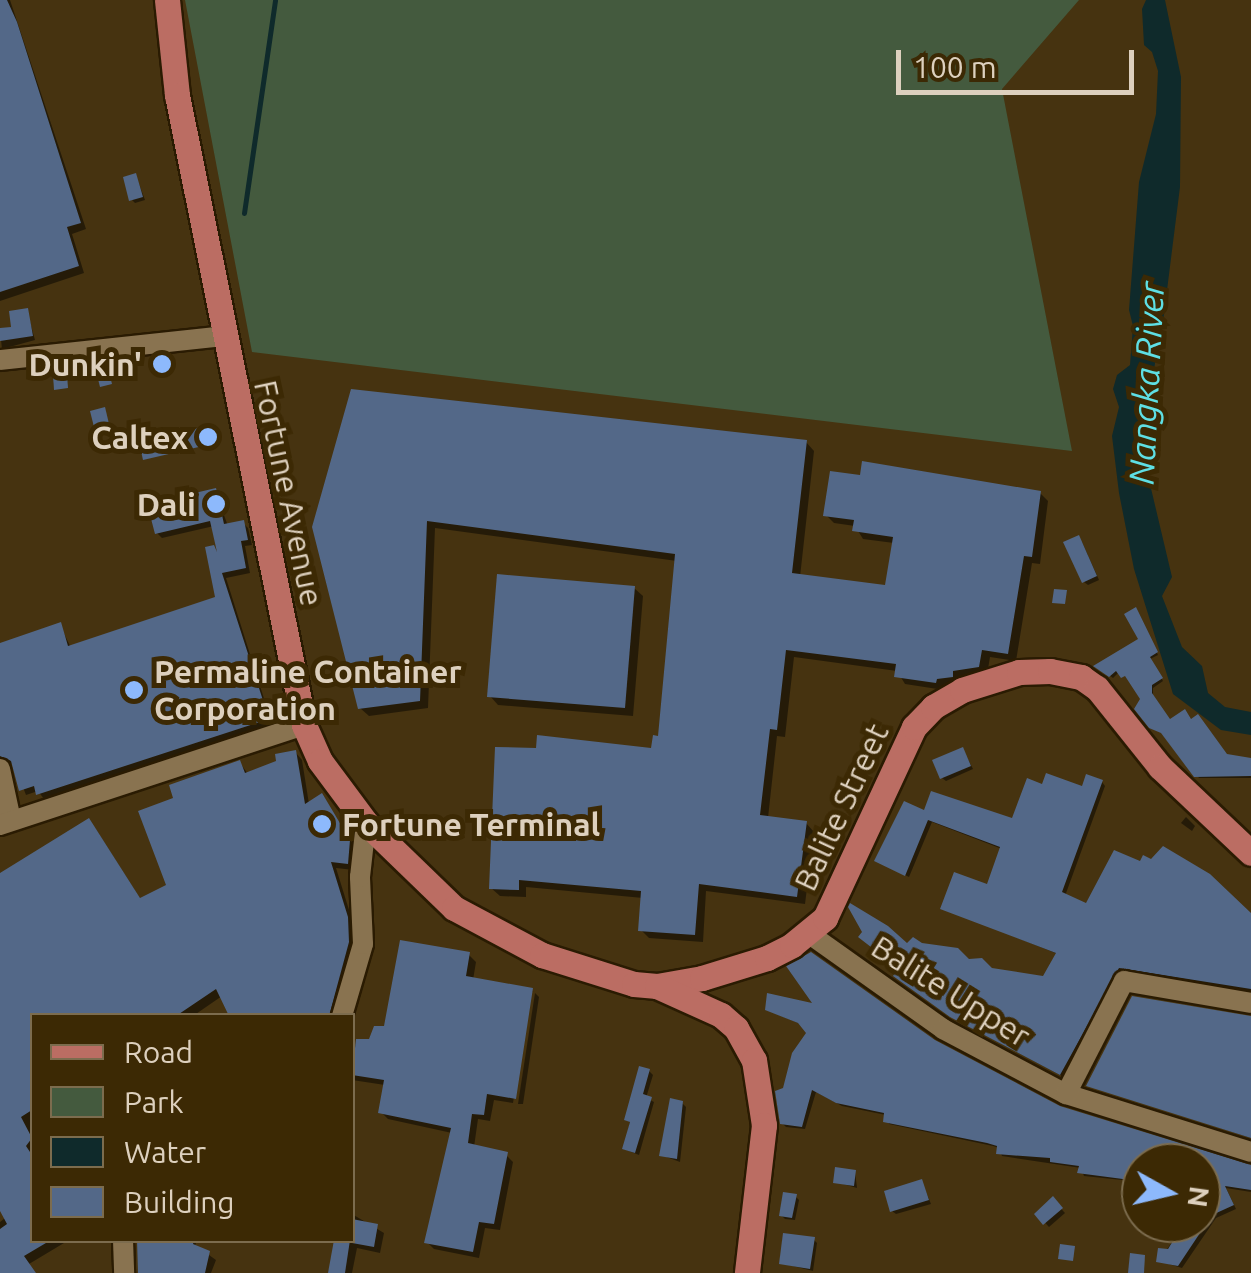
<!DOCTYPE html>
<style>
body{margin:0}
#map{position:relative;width:1251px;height:1273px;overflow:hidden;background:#463310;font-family:Ubuntu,sans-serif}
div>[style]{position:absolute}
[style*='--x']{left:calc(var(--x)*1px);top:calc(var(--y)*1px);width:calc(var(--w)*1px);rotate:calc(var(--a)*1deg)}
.green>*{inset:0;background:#445a3e}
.water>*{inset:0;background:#0f2a2b}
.shadow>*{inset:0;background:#0007}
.stream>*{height:5px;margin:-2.5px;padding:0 2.5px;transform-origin:2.5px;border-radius:2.5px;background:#0f2a2b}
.building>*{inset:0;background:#536888}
.roads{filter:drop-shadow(2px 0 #2a1b02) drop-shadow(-2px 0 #2a1b02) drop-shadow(0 2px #2a1b02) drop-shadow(0 -2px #2a1b02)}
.minor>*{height:20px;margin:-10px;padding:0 10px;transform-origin:10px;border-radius:10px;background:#897350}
.major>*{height:25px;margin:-12.5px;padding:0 12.5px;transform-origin:12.5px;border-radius:12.5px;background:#bb6d63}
.dots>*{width:28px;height:28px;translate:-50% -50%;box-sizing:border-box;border:5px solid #3c2904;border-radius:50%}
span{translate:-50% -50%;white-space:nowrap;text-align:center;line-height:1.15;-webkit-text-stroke:10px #3c2904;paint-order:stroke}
.poi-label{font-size:32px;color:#ddd0be;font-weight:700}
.right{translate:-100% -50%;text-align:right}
.left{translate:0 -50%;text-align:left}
.street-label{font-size:32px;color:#ddd0be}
.water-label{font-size:35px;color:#5edfe4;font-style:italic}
.legend{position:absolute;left:30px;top:1013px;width:325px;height:230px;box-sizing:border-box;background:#3c2904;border:2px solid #7c6c4e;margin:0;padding:12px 18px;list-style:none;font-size:30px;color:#ddd0be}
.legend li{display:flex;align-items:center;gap:20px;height:50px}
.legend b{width:50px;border:2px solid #7c6c4e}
.north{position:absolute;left:1121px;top:1143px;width:100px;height:100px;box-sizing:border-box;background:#3c2904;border:2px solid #7c6c4e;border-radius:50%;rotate:98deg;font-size:28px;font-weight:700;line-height:40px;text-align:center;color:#ddd0be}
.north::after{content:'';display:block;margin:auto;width:35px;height:45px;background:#8db9fc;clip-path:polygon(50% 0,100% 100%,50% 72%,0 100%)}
.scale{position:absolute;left:896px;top:50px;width:238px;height:45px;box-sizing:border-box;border:5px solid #ddd0be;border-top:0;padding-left:12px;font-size:30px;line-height:35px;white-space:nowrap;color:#ddd0be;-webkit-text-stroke:8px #3c2904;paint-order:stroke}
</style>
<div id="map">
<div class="green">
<div style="clip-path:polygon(185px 0,1079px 0,1002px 89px,1072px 451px,252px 352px)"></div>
</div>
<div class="water">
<div style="clip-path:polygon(1146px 0,1165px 0,1181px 77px,1180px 187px,1163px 322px,1143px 426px,1145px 463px,1172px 577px,1162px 596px,1182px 647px,1202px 666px,1208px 693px,1225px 707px,1251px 712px,1251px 735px,1221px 730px,1173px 694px,1134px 569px,1119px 493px,1112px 436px,1119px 407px,1113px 389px,1117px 375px,1130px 365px,1133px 326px,1129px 310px,1139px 182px,1156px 114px,1158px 71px,1152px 52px,1144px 45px,1142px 9px)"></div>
</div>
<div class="shadow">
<div style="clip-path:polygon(0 0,10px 0,86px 229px,72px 234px,84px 273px,0 301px)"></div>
<div style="clip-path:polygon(136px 176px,145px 200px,135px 203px,132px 200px)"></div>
<div style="clip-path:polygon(27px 311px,35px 340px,2px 349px,0 331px,14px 329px)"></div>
<div style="clip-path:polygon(104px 410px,112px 431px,101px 434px,98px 430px)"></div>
<div style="clip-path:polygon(806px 442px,814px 451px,800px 577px,887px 588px,894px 543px,863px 539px,855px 526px,834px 523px,826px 515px,1040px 493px,1048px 501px,1040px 564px,1032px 563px,1016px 661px,990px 657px,987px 675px,944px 690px,905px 684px,897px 671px,794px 657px,785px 737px,777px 736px,768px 818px,806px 823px,814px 832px,805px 904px,706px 891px,703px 942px,649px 938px,641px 930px,643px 898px,526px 887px,526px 897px,500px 896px,491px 888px,654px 751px,660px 739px,677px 561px,435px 528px,428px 708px,369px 716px,360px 708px,314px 527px)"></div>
<div style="clip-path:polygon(215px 491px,228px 526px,243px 523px,248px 528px,252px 545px,245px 546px,250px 573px,226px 578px,272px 724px,44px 799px,38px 791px,26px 795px,14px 764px,0 762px,0 645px,60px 625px,71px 648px,218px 599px,213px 548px,220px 555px,214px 526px,162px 538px,157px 533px)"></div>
<div style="clip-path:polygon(1082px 542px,1099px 580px,1088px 585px,1084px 582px)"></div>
<div style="clip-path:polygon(634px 588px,643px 596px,633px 716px,498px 705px,490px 696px)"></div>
<div style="clip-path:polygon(1137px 612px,1158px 655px,1150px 659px,1163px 681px,1153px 688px,1153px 697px,1170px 722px,1226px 757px,1251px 762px,1251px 778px,1199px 778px,1128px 676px,1120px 671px,1113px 678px,1097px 666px,1141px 640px)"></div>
<div style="clip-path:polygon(963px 750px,973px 769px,946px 781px,942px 778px)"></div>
<div style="clip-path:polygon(296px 753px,302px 760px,309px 804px,322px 796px,356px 849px,354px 870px,336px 868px,354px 926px,355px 951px,338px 1016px,224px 1016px,230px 1012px,222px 996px,193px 1016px,32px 1016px,32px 1195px,27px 1187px,0 1205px,0 876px,95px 828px,141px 900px,169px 886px,177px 799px,240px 763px,248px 774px)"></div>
<div style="clip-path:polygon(1102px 782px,1105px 786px,1065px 896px,1087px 906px,1251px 916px,1251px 992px,1123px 971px,1064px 1077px,957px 1020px,908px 946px,991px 971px,1045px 979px,1058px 954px,943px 908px,988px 888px,1002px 849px,932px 822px,909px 877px,877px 861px,925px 814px,1014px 821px,1044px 787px,1083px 789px)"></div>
<div style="clip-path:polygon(1186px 817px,1195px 826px,1192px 831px,1181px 823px)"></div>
<div style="clip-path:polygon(469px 955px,476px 962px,473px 980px,534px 992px,530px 992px,513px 1103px,494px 1100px,490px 1121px,478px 1119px,474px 1147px,506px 1155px,513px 1162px,500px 1230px,485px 1228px,479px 1258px,434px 1249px,427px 1242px,452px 1133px,388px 1119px,381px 1112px,385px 1085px,352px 1080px,352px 1051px,358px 1042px,371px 1041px)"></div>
<div style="clip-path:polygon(535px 993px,539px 997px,523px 1104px,518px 1104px)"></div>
<div style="clip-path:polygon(772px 1012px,934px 1042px,1059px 1109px,1251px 1167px,1251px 1192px,1226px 1188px,1236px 1209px,1216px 1218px,1182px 1268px,1159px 1261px,1185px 1223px,1201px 1223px,1201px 1163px,1141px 1163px,1141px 1182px,1084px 1176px,1081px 1168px,1002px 1156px,999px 1148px,993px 1146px,889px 1124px,886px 1115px,842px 1106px,816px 1092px,805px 1129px,786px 1127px,782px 1123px,785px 1089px,809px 1033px,803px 1025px)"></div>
<div style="clip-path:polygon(1251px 1019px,1251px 1138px,1089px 1085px)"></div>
<div style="clip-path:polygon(649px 1071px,653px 1075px,646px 1098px,654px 1102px,639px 1155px,624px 1149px,630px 1122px,626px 1119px)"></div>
<div style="clip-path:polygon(682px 1103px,686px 1107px,680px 1162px,661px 1155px)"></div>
<div style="clip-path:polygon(855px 1172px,857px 1188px,836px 1182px)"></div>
<div style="clip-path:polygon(922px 1182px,931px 1204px,896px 1214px,892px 1211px)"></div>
<div style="clip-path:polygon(795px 1196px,799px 1200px,795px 1220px,785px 1219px,781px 1215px)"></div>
<div style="clip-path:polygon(32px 1197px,32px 1240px,69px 1240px,29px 1264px,30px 1273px,0 1273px,0 1222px)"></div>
<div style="clip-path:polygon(1053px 1200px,1065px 1213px,1049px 1227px,1037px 1214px)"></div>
<div style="clip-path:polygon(352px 1214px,384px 1233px,380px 1253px,357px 1248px,352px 1273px,331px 1273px,337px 1240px,352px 1240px)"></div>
<div style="clip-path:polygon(139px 1240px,198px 1240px,195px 1245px,216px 1260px,211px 1273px,140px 1273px)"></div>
<div style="clip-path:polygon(814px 1240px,817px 1243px,813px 1271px,781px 1263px)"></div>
</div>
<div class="stream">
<div style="--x:244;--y:213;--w:215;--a:-81.7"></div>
</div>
<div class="building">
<div style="clip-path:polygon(0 0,7px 0,17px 22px,81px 223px,67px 227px,79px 266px,0 292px)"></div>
<div style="clip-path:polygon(136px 173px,143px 197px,129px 201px,123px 177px)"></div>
<div style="clip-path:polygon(28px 308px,33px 336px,0 341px,0 328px,11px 327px,9px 311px)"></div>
<div style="clip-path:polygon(108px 368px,112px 384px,100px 387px,96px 371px)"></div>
<div style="clip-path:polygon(67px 374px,68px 388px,54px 390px,53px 375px)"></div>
<div style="clip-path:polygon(351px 389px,807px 440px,792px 573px,885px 585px,893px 537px,852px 531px,854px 520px,823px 516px,830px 471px,860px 475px,862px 461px,1041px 491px,1032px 557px,1024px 556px,1008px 654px,982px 650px,979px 667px,953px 671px,953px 677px,937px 679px,936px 683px,894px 677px,896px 664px,786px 650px,777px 730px,770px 729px,760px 815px,807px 821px,797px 897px,699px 884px,695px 935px,638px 931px,641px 891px,519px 880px,519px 890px,489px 889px,495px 747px,536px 748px,537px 735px,651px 748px,653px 735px,658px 736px,675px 554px,427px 521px,420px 701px,358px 709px,312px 527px)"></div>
<div style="clip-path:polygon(105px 407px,110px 428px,95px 431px,90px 411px)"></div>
<div style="clip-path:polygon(199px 428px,203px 446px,143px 460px,139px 442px)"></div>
<div style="clip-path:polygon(216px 488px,224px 524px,244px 520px,248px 540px,241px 541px,246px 568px,222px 573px,269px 719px,36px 795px,34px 786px,19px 791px,11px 761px,0 756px,0 643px,61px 622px,68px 646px,215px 597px,205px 547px,214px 545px,217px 552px,210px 521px,155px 534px,149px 511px,167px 507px,165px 500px)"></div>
<div style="clip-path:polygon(1079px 535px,1097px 576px,1082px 583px,1063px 542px)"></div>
<div style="clip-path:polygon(497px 574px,635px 586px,625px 708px,487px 697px)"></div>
<div style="clip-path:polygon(1054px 589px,1067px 590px,1065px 604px,1052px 603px)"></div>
<div style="clip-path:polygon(1136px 607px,1158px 652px,1150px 657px,1163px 678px,1152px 685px,1152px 693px,1170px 719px,1185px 709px,1191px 719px,1198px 714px,1227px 754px,1251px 758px,1251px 776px,1194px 777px,1161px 733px,1149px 728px,1134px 709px,1140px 699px,1125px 676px,1121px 678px,1116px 671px,1109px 677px,1093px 666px,1138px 639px,1124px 614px)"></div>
<div style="clip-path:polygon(963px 747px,971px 766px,940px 779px,932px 760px)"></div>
<div style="clip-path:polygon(296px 750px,305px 804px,322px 793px,350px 840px,348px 864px,331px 862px,348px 917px,349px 942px,329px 1016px,229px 1016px,216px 989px,176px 1016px,32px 1016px,32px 1110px,21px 1117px,32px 1138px,26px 1146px,32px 1155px,32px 1240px,51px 1240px,24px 1256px,36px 1273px,0 1273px,0 1229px,7px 1224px,0 1211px,0 873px,89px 818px,140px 898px,166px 885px,138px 811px,173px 798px,169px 785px,240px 760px,245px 773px,276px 761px,275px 754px)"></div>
<div style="clip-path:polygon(1046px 773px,1082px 786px,1086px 774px,1103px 780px,1062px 892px,1086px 903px,1114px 850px,1140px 861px,1143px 855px,1151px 859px,1163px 846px,1210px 874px,1251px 913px,1251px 989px,1119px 968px,1060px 1075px,950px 1017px,893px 976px,898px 968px,858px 937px,862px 932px,848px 907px,850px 903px,888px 926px,907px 943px,913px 937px,922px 943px,958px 948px,969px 959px,982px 958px,992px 968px,1043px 976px,1056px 953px,940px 909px,954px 872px,987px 884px,1000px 847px,928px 820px,905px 876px,874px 861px,904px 801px,924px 810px,931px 791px,1012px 818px,1027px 778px,1042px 784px)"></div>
<div style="clip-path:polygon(400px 940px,470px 952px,466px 976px,533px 988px,516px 1099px,487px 1094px,484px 1115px,472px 1114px,468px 1143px,508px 1152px,494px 1224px,479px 1222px,473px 1252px,424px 1243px,451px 1128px,378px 1113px,384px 1080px,352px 1075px,356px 1039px,369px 1039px,374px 1026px,384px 1026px)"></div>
<div style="clip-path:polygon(811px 952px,935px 1040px,1060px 1106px,1251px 1165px,1251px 1190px,1225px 1186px,1234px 1205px,1212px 1215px,1178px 1266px,1156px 1262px,1158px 1248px,1168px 1249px,1184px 1223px,1201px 1223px,1201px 1163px,1142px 1161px,1138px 1181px,1077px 1173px,1079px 1166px,1050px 1162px,1050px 1158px,996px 1154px,997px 1146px,987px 1143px,883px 1122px,884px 1113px,836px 1103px,812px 1090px,802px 1127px,780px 1124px,775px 1091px,783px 1088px,792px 1053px,806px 1033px,798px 1023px,765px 1010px,767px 993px,812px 1003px,786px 966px)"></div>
<div style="clip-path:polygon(1132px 996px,1251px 1016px,1251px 1138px,1086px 1086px)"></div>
<div style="clip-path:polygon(639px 1066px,650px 1069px,643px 1094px,652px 1097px,635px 1153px,622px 1149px,630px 1122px,624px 1120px)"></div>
<div style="clip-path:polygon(670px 1098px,683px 1101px,677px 1159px,659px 1156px)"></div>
<div style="clip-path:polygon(835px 1167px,856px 1170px,854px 1186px,833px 1183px)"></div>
<div style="clip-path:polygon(922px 1179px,929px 1200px,890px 1212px,884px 1191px)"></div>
<div style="clip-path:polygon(783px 1192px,797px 1194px,792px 1218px,779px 1216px)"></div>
<div style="clip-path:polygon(1053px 1196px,1063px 1208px,1043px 1225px,1034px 1214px)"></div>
<div style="clip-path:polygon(352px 1219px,378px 1224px,374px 1247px,352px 1243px)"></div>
<div style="clip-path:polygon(783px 1233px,815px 1237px,810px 1269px,779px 1264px)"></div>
<div style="clip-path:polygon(137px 1240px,194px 1240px,193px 1244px,210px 1251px,205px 1273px,138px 1273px)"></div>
<div style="clip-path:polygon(334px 1240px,350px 1240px,345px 1273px,328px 1273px)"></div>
<div style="clip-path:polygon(1060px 1244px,1075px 1246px,1073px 1261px,1058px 1259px)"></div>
<div style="clip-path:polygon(1130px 1253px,1145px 1255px,1144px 1273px,1128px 1273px)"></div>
</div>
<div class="roads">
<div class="minor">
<div style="--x:0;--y:360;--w:224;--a:-6.1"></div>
<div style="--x:0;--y:769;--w:52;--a:77.8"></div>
<div style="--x:0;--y:825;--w:320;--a:-18.2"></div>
<div style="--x:808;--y:933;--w:166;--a:35.4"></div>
<div style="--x:943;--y:1029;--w:139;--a:27.9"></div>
<div style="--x:1066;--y:1094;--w:194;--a:17.4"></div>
<div style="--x:342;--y:1016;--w:75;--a:-73.7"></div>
<div style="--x:363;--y:944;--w:67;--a:-92.6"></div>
<div style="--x:360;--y:877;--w:54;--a:-83.7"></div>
<div style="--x:1066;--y:1094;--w:127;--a:-62.8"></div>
<div style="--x:1124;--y:981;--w:129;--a:9.8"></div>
<div style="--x:123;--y:1240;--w:33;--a:88"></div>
</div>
<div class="major">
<div style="--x:167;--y:0;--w:96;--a:84"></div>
<div style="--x:177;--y:95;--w:643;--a:78.6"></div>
<div style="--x:304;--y:725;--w:39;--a:66"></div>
<div style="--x:320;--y:761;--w:77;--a:53.4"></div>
<div style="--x:366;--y:823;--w:122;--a:44"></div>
<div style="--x:454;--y:908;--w:100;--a:28.1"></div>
<div style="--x:542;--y:955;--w:96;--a:17.5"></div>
<div style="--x:634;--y:984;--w:23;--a:5"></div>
<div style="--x:657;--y:986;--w:46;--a:-10.1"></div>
<div style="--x:702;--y:978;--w:68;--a:-17.1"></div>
<div style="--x:767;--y:958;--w:28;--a:-27"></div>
<div style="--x:792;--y:945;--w:43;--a:-39.3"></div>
<div style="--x:825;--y:918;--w:211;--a:-65"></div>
<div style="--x:914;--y:727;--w:28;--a:-46"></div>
<div style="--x:933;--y:707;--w:34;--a:-30"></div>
<div style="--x:962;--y:690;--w:60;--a:-17.5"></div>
<div style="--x:1019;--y:672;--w:31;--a:-2"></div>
<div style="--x:1050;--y:671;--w:32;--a:11"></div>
<div style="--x:1081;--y:677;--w:19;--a:35"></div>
<div style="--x:1097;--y:688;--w:101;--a:51.4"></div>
<div style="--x:1160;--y:767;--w:125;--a:43.4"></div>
<div style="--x:657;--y:986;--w:70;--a:24.4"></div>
<div style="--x:721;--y:1015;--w:20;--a:41"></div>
<div style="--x:736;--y:1028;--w:37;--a:61"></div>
<div style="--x:754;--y:1060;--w:66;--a:81.3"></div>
<div style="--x:764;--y:1125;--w:149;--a:96.6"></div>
</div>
</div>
<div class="dots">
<div style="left:162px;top:364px;background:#8db9fc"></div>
<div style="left:208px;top:437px;background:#8db9fc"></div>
<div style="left:216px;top:504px;background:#8db9fc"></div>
<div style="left:134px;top:690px;background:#8db9fc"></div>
<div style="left:322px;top:824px;background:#8db9fc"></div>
</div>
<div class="poi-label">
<span class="right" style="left:142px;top:364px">Dunkin'</span>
<span class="right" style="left:188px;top:437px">Caltex</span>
<span class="right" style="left:196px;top:504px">Dali</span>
<span class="left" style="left:154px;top:690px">Permaline Container<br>Corporation</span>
<span class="left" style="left:342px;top:824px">Fortune Terminal</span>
</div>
<div class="street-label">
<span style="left:289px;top:493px;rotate:78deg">Fortune Avenue</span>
<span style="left:841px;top:807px;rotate:-65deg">Balite Street</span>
<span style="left:951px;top:991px;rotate:32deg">Balite Upper</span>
</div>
<div class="water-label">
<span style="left:1146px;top:383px;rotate:-87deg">Nangka River</span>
</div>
<ul class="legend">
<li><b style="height:12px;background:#bb6d63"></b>Road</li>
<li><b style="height:28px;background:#445a3e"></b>Park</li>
<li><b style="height:28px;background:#0f2a2b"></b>Water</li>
<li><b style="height:28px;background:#536888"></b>Building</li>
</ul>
<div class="north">N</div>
<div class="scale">100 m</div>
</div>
